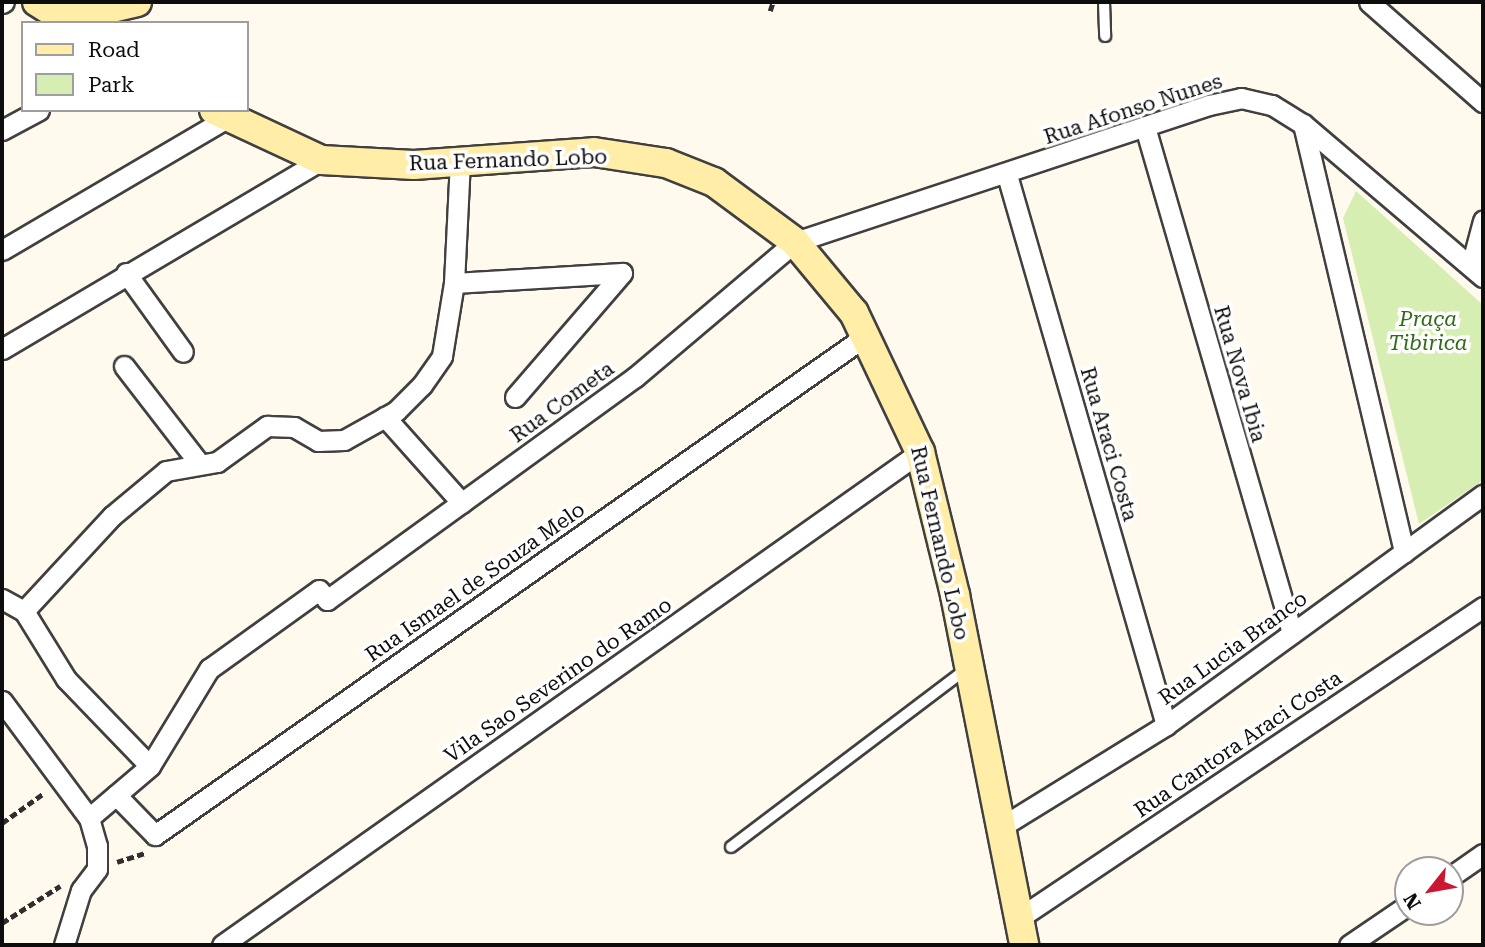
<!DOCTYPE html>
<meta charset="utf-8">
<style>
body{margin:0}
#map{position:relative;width:1485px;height:947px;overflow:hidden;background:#fffaed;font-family:"Roboto Serif",serif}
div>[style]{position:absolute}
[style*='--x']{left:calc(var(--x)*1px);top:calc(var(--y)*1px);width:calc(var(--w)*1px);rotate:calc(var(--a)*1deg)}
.green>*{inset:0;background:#d7eeb2}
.path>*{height:4.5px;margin-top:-2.25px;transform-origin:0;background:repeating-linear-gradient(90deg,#2f2f2f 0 7px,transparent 0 10.5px)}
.roads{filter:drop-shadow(2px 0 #404040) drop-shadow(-2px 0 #404040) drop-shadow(0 2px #404040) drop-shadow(0 -2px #404040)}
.lane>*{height:10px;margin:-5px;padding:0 5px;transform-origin:5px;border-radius:5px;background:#fff}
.street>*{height:19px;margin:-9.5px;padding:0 9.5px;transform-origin:9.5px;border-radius:9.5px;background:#fff}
.secondary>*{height:28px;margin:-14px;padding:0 14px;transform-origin:14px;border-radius:14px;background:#ffeda8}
span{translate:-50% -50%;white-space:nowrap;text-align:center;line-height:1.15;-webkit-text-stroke:7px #fff;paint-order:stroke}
.street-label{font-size:21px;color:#0d0d0d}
.park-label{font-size:21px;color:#306b17;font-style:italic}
.frame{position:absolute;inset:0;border:4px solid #0d0d0d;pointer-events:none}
.legend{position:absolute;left:21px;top:21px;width:228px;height:91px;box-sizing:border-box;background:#fff;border:2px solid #9e9e9e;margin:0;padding:9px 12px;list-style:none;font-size:21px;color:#0d0d0d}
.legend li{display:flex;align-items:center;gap:14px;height:35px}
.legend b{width:35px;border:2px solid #9e9e9e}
.north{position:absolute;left:1394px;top:856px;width:70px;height:70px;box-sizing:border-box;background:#fff;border:2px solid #9e9e9e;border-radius:50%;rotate:239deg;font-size:19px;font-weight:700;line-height:28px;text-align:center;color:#0d0d0d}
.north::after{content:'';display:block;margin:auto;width:24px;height:32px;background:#cb1731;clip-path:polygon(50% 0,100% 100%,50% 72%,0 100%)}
</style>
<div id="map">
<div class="green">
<div style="clip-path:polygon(1356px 191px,1483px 305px,1483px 480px,1419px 524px,1343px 218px)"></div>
</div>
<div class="path">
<div style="--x:770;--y:11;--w:9;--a:-72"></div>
<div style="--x:2;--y:823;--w:52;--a:-35.5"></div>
<div style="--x:117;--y:862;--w:29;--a:-18"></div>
<div style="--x:2;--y:923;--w:69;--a:-32.5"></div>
</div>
<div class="roads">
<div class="lane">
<div style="--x:1104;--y:2;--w:34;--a:88"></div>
<div style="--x:731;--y:847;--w:293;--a:-37.1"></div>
</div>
<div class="street">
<div style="--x:1369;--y:2;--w:152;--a:41.3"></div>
<div style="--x:2;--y:3;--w:2;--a:-27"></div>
<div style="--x:1303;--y:124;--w:236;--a:40.4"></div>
<div style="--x:1145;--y:127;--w:527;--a:73.8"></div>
<div style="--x:2;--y:130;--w:42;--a:-28.4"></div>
<div style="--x:1007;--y:175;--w:573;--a:73.88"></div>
<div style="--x:2;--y:250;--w:261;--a:-30.4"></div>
<div style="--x:1471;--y:266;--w:47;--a:-75.1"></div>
<div style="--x:126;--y:273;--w:97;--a:54.2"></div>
<div style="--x:454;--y:283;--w:168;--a:-3.4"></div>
<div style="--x:2;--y:349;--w:371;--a:-30.6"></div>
<div style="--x:124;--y:366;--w:123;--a:52.3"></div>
<div style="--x:515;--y:397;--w:164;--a:-49.2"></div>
<div style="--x:385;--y:417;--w:115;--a:48.2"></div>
<div style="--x:2;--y:599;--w:25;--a:29"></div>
<div style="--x:24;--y:611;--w:80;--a:58.3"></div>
<div style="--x:66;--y:679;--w:121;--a:46"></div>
<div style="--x:24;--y:611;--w:129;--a:-47.2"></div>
<div style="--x:112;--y:516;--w:70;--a:-39.8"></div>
<div style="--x:166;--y:471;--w:52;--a:-10"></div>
<div style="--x:217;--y:462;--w:62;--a:-35.8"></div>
<div style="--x:267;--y:426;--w:27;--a:2"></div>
<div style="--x:294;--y:427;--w:28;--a:30"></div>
<div style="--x:318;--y:441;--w:26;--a:-2"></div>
<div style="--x:344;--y:440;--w:60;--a:-29.1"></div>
<div style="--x:396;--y:411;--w:37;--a:-45"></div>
<div style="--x:422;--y:385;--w:35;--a:-55"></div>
<div style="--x:442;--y:356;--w:74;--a:-80.7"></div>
<div style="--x:454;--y:283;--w:122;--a:-87.2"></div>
<div style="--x:2;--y:701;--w:146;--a:53.4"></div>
<div style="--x:89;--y:818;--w:29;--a:74"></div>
<div style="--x:97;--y:846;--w:23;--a:90"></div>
<div style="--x:97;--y:869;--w:26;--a:127"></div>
<div style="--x:81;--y:890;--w:58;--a:107.2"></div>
<div style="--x:116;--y:795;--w:56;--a:45.7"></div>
<div style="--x:155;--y:835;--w:870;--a:-35.08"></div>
<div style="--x:89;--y:818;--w:80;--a:-40.4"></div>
<div style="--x:150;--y:766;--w:114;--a:-58.7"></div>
<div style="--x:209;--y:669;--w:135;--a:-35.7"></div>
<div style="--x:319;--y:590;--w:13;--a:51"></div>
<div style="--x:327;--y:600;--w:380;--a:-35.9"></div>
<div style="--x:635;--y:377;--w:209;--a:-40.2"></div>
<div style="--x:795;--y:242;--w:436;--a:-18.3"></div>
<div style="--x:1209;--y:105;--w:33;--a:-12"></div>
<div style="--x:1241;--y:98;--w:32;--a:13"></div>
<div style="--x:1272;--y:105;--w:36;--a:32"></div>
<div style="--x:1303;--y:124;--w:440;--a:76.7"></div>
<div style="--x:1001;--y:827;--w:194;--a:-31.7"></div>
<div style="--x:1166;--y:725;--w:392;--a:-36"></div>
<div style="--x:1450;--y:877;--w:40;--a:-34.9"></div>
<div style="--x:1019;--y:918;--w:559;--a:-33.83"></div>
<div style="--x:222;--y:945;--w:855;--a:-35.23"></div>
<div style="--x:1349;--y:945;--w:71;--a:-34.1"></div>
</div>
<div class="secondary">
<div style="--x:37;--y:2;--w:39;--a:32"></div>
<div style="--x:64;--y:19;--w:75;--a:-13.1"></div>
<div style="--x:214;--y:110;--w:118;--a:25"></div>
<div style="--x:321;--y:160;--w:93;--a:3.1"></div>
<div style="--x:414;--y:165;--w:180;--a:-4.1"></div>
<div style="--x:594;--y:152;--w:73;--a:8.7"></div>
<div style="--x:666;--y:163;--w:52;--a:21.6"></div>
<div style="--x:714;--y:182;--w:101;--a:36.5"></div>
<div style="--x:795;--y:242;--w:92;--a:50.3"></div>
<div style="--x:854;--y:313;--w:154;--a:64.6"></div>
<div style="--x:920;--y:452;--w:147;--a:76.2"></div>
<div style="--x:955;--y:595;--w:357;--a:78.8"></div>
</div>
</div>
<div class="street-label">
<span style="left:1133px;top:109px;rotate:-18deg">Rua Afonso Nunes</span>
<span style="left:508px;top:160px;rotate:-2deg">Rua Fernando Lobo</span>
<span style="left:1240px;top:374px;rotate:74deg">Rua Nova Ibia</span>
<span style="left:562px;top:402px;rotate:-36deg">Rua Cometa</span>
<span style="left:1109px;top:444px;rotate:74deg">Rua Araci Costa</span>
<span style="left:940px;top:543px;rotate:77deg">Rua Fernando Lobo</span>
<span style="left:475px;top:582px;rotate:-35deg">Rua Ismael de Souza Melo</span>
<span style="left:1233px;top:648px;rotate:-36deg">Rua Lucia Branco</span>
<span style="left:558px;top:680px;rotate:-35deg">Vila Sao Severino do Ramo</span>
<span style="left:1238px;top:744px;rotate:-34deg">Rua Cantora Araci Costa</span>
</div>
<div class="park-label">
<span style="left:1428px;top:331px">Praça<br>Tibirica</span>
</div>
<div class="frame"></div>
<ul class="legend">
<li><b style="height:9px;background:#ffeda8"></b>Road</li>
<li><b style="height:19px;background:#d7eeb2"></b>Park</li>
</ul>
<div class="north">N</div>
</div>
